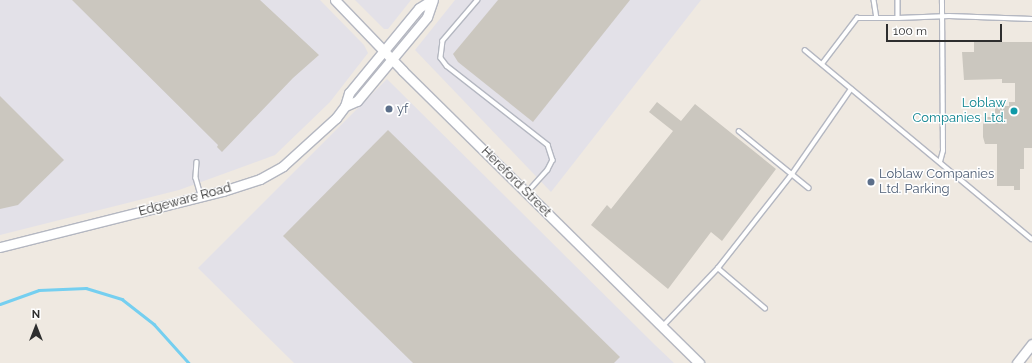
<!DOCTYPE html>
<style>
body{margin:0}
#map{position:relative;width:1032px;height:363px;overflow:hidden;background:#efe9e1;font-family:Raleway,sans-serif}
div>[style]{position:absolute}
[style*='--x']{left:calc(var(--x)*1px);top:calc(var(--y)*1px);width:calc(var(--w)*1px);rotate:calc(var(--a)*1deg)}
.industrial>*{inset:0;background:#e3e1e8}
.stream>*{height:2.5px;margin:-1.25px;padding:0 1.25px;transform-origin:1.25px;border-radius:1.25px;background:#75cff0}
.building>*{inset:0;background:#cbc7bf}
.roads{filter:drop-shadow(1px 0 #b4b7c1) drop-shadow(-1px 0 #b4b7c1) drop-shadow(0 1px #b4b7c1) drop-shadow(0 -1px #b4b7c1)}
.lane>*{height:3.5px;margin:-1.75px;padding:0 1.75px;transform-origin:1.75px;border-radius:1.75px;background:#fff}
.secondary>*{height:9px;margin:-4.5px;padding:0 4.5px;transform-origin:4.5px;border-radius:4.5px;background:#fff}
.dots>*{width:11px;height:11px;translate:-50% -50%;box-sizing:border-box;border:2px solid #fff;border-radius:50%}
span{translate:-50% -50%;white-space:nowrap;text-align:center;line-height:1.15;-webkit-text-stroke:3px #fff;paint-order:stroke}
.culture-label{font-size:13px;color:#0d838f}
.right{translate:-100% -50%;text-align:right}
.service-label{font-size:13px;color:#4e5e75}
.left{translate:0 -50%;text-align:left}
.street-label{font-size:13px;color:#2e2e2e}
.north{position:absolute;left:16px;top:307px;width:40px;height:40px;-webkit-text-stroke:3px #fff;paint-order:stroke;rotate:0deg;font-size:11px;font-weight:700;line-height:16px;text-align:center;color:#2e2e2e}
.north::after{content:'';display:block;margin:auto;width:14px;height:18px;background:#2e2e2e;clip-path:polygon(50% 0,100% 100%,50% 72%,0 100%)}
.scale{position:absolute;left:886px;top:24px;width:116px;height:18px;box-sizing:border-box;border:2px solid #2e2e2e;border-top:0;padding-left:5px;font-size:12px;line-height:14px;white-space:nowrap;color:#2e2e2e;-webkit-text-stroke:3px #fff;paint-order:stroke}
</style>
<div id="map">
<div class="industrial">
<div style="clip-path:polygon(0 0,320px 0,364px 45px,368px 53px,330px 102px,275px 155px,179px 190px,0 235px)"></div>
<div style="clip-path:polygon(355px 0,411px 0,388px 29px,384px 29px)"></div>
<div style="clip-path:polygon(455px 0,701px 0,551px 192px,415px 50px)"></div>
<div style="clip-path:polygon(387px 79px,655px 345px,674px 363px,294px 363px,198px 268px)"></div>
</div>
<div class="stream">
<div style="--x:0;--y:304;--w:41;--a:-19.7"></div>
<div style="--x:39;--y:290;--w:47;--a:-2.4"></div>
<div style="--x:86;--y:288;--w:38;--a:17"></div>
<div style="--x:122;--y:299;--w:41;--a:38"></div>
<div style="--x:154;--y:324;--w:52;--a:48.1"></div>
</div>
<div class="building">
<div style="clip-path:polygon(72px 0,260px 0,319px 55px,293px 78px,222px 152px,217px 147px,218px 145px)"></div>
<div style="clip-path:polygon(498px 0,630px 0,533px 122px,458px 62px,453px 54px)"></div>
<div style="clip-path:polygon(974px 42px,1032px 42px,1032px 148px,1024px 148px,1024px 169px,1020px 169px,1020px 190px,1014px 190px,1014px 186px,997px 186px,997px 144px,985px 144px,983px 137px,983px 117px,995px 117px,995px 106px,1009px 106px,1009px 102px,1015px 102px,1015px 83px,1002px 83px,1002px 79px,964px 80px,962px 52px,974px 52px)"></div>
<div style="clip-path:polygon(0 96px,64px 160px,18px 205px,0 209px)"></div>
<div style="clip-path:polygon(657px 102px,681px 121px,695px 104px,776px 169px,722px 241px,711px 232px,668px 289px,591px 225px,607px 205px,611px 209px,673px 131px,649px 112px)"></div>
<div style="clip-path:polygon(388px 130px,620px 357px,614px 363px,413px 363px,283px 236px)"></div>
</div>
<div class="roads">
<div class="lane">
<div style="--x:478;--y:0;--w:54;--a:130.5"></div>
<div style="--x:443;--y:41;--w:17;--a:97"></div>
<div style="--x:441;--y:58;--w:10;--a:53"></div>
<div style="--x:447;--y:66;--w:128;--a:38"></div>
<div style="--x:548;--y:145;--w:16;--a:72"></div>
<div style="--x:553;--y:160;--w:11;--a:117"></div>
<div style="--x:548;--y:170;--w:31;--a:132"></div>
<div style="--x:874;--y:0;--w:18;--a:81"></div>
<div style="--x:898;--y:0;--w:18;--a:90"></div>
<div style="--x:898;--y:18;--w:51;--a:-2.2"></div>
<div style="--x:949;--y:16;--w:83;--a:2.1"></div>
<div style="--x:805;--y:50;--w:295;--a:39.8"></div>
<div style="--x:822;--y:64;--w:58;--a:-52.7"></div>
<div style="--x:857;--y:18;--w:41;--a:0"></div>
<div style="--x:739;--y:131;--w:90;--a:39.2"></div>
<div style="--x:197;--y:162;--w:16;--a:94"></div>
<div style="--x:196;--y:178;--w:19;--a:74"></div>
<div style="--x:940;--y:162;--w:11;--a:-75"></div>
<div style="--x:943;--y:151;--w:151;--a:-90.4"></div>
<div style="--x:718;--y:268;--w:62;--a:40.4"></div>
<div style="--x:663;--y:326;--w:80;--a:-46.5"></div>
<div style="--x:718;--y:268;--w:120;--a:-51.8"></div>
<div style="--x:792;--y:174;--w:103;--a:-55.2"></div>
</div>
<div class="secondary">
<div style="--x:335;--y:0;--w:98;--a:46.2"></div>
<div style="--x:403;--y:71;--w:416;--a:44.6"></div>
<div style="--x:345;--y:106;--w:13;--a:-23"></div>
<div style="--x:357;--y:101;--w:109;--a:-50.2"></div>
<div style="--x:427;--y:17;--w:18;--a:-71"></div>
<div style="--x:0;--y:247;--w:230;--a:-14.1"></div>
<div style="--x:223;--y:191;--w:39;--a:-18"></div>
<div style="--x:260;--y:179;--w:26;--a:-29"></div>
<div style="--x:283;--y:166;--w:72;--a:-42.2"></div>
<div style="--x:336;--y:118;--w:15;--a:-53"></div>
<div style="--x:345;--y:106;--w:14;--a:-73"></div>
<div style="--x:349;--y:93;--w:110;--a:-50.5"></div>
<div style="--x:419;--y:8;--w:15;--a:-32"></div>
<div style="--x:1017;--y:363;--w:24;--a:-52"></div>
</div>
</div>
<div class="dots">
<div style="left:389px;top:109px;background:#5c6f8a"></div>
<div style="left:1014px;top:111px;background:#0f9aa8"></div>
<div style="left:871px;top:182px;background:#5c6f8a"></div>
</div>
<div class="culture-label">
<span class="right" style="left:1006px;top:111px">Loblaw<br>Companies Ltd.</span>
</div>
<div class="service-label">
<span class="left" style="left:397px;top:109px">yf</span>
<span class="left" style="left:879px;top:182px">Loblaw Companies<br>Ltd. Parking</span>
</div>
<div class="street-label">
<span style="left:516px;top:182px;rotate:45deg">Hereford Street</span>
<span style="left:185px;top:200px;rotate:-15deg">Edgeware Road</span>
</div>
<div class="north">N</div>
<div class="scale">100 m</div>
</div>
